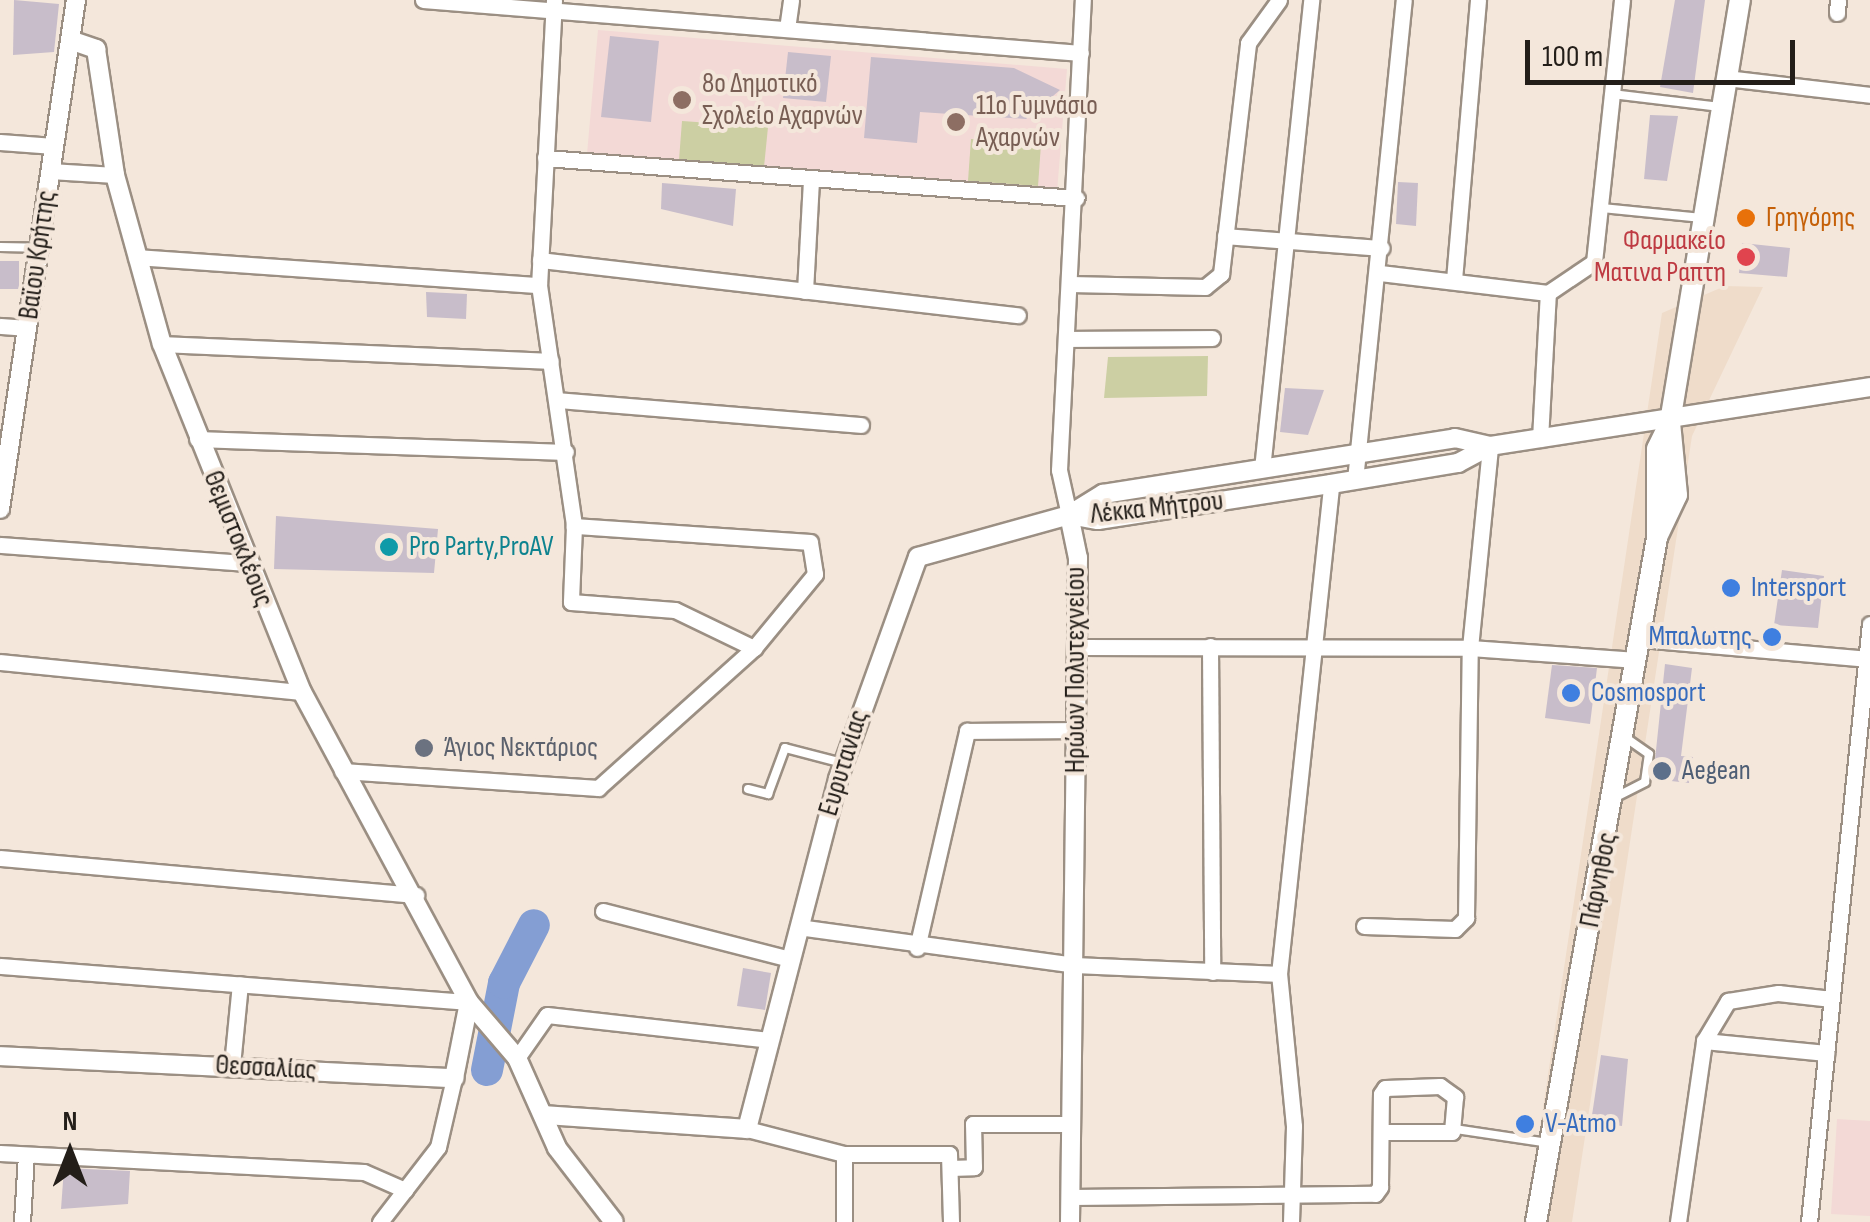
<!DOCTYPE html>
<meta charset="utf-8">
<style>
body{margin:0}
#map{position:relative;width:1870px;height:1222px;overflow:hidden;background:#f4e7db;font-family:"Sofia Sans Condensed",sans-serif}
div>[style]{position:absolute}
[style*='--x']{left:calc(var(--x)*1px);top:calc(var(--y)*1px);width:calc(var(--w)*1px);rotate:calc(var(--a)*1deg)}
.built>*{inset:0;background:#efdcca}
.education>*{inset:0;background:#f3d9d6}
.green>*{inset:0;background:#cccfa3}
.river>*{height:32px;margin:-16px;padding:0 16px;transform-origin:16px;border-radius:16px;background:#849ed3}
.building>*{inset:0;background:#c8bdca}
.roads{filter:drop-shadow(2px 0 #9b8f83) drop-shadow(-2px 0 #9b8f83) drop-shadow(0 2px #9b8f83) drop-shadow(0 -2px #9b8f83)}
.service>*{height:8px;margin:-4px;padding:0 4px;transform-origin:4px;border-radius:4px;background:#fff}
.minor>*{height:15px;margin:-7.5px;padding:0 7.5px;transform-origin:7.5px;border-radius:7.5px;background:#fff}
.tertiary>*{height:18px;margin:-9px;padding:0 9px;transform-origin:9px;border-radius:9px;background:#fff}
.secondary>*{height:20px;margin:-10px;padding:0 10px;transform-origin:10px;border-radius:10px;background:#fff}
.dots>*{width:28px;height:28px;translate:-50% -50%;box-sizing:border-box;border:5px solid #f4e7db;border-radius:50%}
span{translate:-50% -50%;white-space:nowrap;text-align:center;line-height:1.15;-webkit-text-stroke:8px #f4e7db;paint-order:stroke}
.education-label{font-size:28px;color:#785e54}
.left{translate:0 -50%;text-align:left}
.food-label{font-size:28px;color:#c56008}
.health-label{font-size:28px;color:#be3a42}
.right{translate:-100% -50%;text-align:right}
.street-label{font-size:28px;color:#231e19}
.culture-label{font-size:28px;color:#0d838f}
.shop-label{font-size:28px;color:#366cbe}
.worship-label{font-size:28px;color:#5b616d}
.service-label{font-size:28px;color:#4e5e75}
.north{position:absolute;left:20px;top:1102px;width:100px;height:100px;-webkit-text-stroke:8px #f4e7db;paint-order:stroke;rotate:0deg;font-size:28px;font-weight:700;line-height:40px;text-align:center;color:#231e19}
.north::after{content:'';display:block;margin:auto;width:35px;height:45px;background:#231e19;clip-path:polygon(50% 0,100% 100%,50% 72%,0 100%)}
.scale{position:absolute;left:1525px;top:40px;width:270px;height:45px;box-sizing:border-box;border:5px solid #231e19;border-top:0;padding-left:12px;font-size:30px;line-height:35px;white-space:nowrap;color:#231e19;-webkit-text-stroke:8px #f4e7db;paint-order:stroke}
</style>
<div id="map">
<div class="built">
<div style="clip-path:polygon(1725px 286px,1763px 287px,1692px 436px,1572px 1222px,1526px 1222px,1662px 313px)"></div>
</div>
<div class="education">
<div style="clip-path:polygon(598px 30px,1067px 69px,1057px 192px,587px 154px)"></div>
<div style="clip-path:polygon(1837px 1119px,1870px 1121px,1870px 1216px,1831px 1214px)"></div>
</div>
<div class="green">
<div style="clip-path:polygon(682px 121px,768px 127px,764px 167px,679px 160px)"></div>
<div style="clip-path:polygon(971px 139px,1041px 144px,1038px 186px,968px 181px)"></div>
<div style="clip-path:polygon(1208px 356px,1207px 396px,1104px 398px,1108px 357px)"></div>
</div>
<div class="river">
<div style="--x:487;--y:1070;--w:89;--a:-78.9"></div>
<div style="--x:504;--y:983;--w:65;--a:-62.7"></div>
</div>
<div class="building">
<div style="clip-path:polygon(14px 0,59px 4px,54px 52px,13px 55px)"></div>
<div style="clip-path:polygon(1675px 0,1705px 0,1693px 93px,1660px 87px)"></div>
<div style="clip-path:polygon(610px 36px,659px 41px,651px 122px,601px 117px)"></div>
<div style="clip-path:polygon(788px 52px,831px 56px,826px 102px,783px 98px)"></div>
<div style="clip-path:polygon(871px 57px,1014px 68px,1060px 90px,1026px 119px,920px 112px,917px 143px,864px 138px)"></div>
<div style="clip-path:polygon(1650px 115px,1678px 116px,1667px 181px,1644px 179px)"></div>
<div style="clip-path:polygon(1398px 182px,1418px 183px,1416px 226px,1396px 224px)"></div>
<div style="clip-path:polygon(662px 183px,736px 189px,733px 226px,661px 209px)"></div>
<div style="clip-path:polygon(1742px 243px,1790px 248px,1787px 277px,1739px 273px)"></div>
<div style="clip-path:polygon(0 261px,19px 261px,19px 289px,0 289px)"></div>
<div style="clip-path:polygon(426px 292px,467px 294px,466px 319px,427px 317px)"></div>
<div style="clip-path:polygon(1285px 388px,1324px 390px,1308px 435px,1280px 432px)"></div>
<div style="clip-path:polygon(276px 516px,438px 529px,434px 573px,274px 569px)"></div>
<div style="clip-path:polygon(1782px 570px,1824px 576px,1818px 628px,1774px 625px)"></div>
<div style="clip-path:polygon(1665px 664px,1692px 668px,1681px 756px,1693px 757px,1689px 783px,1653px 779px)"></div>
<div style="clip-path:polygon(1552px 665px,1597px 668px,1590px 724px,1545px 718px)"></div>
<div style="clip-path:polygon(743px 968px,771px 973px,765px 1010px,737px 1006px)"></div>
<div style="clip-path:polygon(1601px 1055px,1628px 1059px,1622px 1126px,1591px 1122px)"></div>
<div style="clip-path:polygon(64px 1168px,130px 1171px,128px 1204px,61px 1209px)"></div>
</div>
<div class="roads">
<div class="service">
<div style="--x:1612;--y:94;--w:109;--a:6.9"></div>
<div style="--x:1601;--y:208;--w:100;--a:5.7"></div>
<div style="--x:0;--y:247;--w:39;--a:1"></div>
<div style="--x:748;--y:789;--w:21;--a:14"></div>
<div style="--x:768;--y:794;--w:49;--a:-69.7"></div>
<div style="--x:785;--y:748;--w:60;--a:14.5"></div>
<div style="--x:1614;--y:798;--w:35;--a:-27"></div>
<div style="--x:1645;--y:782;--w:28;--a:-82"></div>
<div style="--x:1649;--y:754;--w:28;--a:-145"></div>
<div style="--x:1455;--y:1129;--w:95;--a:8.5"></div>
</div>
<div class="minor">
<div style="--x:423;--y:0;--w:660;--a:4.61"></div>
<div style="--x:554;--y:0;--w:285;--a:93"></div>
<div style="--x:539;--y:285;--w:244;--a:81.7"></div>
<div style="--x:574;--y:526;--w:76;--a:92.3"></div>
<div style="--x:571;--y:602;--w:104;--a:4.4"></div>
<div style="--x:675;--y:610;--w:88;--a:25.7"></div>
<div style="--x:1837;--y:13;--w:13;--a:-86"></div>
<div style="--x:787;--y:29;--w:29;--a:-82"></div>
<div style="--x:1726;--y:78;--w:145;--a:6.7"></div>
<div style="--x:0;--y:142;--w:54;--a:4.2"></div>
<div style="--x:545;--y:158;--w:533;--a:4.31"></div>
<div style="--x:50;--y:171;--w:65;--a:3.5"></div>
<div style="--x:1225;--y:236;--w:157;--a:4.4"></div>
<div style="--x:136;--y:257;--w:404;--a:4"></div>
<div style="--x:540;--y:260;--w:481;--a:6.6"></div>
<div style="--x:1380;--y:273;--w:169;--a:6.8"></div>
<div style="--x:1454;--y:280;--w:281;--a:-85.1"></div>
<div style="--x:1070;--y:284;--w:135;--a:1.3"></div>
<div style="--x:1205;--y:287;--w:21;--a:-39"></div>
<div style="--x:1221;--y:274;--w:233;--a:-83.3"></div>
<div style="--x:1248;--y:43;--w:53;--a:-54.2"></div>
<div style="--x:805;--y:291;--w:112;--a:-86.9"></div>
<div style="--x:1548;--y:293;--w:55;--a:-34"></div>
<div style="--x:1594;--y:262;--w:263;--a:-83.9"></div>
<div style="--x:0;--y:326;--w:27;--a:4"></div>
<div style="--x:1067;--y:339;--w:145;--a:-0.4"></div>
<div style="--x:162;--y:344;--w:389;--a:2.5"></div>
<div style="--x:557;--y:400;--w:305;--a:4.7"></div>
<div style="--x:197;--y:439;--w:369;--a:2"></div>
<div style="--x:1540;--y:439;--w:146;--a:-86.9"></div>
<div style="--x:1262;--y:469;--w:472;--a:-84"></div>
<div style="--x:1355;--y:480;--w:482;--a:-84.2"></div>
<div style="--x:1069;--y:515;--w:46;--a:-102.5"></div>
<div style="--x:1059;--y:470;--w:471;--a:-87.1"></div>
<div style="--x:0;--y:545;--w:247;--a:4.2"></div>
<div style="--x:1640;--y:639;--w:231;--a:5"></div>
<div style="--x:1210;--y:646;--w:326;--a:89.6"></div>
<div style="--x:1076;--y:647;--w:394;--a:0.1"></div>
<div style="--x:1470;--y:648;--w:167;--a:4.1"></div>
<div style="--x:0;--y:662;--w:303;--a:5.7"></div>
<div style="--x:342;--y:771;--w:257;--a:3.8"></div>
<div style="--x:598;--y:788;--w:210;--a:-41.9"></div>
<div style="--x:754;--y:648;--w:96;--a:-50.5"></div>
<div style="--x:815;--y:574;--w:32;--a:-99"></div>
<div style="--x:810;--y:542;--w:237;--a:-176.1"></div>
<div style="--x:0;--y:858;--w:418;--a:5.1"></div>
<div style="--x:603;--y:911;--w:193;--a:14.4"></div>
<div style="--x:1364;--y:926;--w:91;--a:1.9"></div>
<div style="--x:1455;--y:929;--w:16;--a:-45"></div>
<div style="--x:1466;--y:918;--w:270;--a:-89.2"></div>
<div style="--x:1470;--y:648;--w:203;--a:-84.3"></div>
<div style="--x:798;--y:927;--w:281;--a:7.8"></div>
<div style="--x:1076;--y:965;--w:203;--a:2.5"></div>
<div style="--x:917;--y:948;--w:223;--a:-77"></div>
<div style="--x:967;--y:731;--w:108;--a:-0.5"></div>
<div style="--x:0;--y:966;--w:470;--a:4.4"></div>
<div style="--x:1704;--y:1041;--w:47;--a:-59"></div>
<div style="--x:1728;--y:1001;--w:51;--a:-9.1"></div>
<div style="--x:1778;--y:993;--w:54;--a:6.3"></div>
<div style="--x:517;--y:1058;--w:52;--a:-55.1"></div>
<div style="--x:547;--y:1015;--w:223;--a:6.4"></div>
<div style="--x:232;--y:1065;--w:81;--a:-84.4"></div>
<div style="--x:747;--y:1129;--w:100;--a:14.5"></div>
<div style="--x:844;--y:1154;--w:105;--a:0"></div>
<div style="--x:949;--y:1154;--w:68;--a:88.3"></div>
<div style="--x:0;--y:1153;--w:364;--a:3"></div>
<div style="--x:364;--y:1172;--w:45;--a:23.7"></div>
<div style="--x:950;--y:1168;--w:24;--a:-2"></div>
<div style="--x:974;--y:1167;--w:43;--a:-91.3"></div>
<div style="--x:973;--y:1124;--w:98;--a:0"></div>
<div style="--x:1071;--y:1197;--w:304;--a:-0.6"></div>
<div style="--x:1375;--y:1194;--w:9;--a:-54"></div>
<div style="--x:1380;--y:1187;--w:93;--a:-89.4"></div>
<div style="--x:1381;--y:1094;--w:7;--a:-56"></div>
<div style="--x:1385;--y:1088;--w:55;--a:-2.1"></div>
<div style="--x:1440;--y:1086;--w:19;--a:36"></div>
<div style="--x:1455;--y:1097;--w:35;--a:95"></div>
<div style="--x:1452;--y:1132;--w:71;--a:180"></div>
<div style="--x:22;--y:1222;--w:67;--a:-86.6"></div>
<div style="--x:380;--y:1222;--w:95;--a:-52.3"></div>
<div style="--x:438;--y:1147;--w:71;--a:-76.9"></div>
<div style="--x:844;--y:1222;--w:68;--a:-90"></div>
<div style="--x:1291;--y:1222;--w:96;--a:-88.2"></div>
<div style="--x:1294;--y:1126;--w:153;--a:-95.6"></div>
<div style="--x:1279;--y:974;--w:493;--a:-83.9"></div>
<div style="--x:1678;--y:1222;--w:183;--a:-81.8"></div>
<div style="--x:1704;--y:1041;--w:123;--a:5.6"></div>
<div style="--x:1809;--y:1222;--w:601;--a:-84.18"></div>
</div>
<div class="tertiary">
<div style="--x:70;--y:40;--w:28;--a:19"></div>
<div style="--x:96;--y:49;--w:127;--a:81.4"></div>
<div style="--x:115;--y:175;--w:175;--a:74.5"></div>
<div style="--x:162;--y:344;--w:375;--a:68.1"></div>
<div style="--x:302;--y:692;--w:352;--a:61.7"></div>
<div style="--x:469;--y:1002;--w:74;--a:49.4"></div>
<div style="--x:517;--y:1058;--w:98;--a:66"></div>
<div style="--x:557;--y:1148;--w:93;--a:52.4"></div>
<div style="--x:0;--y:509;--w:515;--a:-81.51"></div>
<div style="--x:1069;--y:515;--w:29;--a:10"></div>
<div style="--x:1098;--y:520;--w:236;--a:-8.8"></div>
<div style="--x:1331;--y:484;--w:129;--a:-9.4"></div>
<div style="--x:1458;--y:463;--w:36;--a:-28"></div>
<div style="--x:1490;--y:446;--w:385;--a:-8.8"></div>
<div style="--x:1069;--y:515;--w:44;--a:78.2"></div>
<div style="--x:1078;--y:558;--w:664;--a:90.69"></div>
<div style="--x:0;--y:1056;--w:455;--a:2.8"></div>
<div style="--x:454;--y:1078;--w:77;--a:-78.8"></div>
<div style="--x:544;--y:1115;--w:203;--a:3.9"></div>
<div style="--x:747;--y:1129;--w:362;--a:-75.4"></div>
<div style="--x:838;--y:779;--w:236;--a:-70.2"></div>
<div style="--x:918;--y:557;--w:157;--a:-15.5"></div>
<div style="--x:1069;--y:515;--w:40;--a:-32"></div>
<div style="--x:1103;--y:494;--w:356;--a:-9"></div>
<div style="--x:1455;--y:438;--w:36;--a:13"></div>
</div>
<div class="secondary">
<div style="--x:1658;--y:535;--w:44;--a:-64.6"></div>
<div style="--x:1677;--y:495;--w:73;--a:-95.5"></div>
<div style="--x:1536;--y:1222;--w:695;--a:-79.97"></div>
<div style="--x:1657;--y:538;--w:89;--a:-90"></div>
<div style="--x:1657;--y:449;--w:30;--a:-64"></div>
<div style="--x:1670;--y:422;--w:428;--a:-80.6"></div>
</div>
</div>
<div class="dots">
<div style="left:682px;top:100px;background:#8d6e63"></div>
<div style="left:956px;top:122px;background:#8d6e63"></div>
<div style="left:1746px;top:218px;background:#e8710a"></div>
<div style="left:1746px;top:257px;background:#e0444e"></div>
<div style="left:389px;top:547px;background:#0f9aa8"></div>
<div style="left:1731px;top:588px;background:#3f7fe0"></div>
<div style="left:1772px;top:637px;background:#3f7fe0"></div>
<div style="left:1571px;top:693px;background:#3f7fe0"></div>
<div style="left:424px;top:748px;background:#6b7280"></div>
<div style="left:1662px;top:771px;background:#5c6f8a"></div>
<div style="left:1525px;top:1124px;background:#3f7fe0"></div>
</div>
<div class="education-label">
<span class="left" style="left:702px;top:100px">8ο Δημοτικό<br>Σχολείο Αχαρνών</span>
<span class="left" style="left:976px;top:122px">11ο Γυμνάσιο<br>Αχαρνών</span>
</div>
<div class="food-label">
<span class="left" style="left:1766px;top:218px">Γρηγόρης</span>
</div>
<div class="health-label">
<span class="right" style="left:1726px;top:257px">Φαρμακείο<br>Ματινα Ραπτη</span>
</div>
<div class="street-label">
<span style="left:38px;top:255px;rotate:-82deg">Βαϊου Κρήτης</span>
<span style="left:1157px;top:508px;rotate:-6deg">Λέκκα Μήτρου</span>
<span style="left:238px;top:539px;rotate:68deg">Θεμιστοκλέους</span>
<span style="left:1076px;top:670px;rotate:-90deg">Ηρώων Πολυτεχνείου</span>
<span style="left:844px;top:763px;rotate:-73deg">Ευρυτανίας</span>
<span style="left:1599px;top:880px;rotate:-79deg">Πάρνηθος</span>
<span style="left:266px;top:1068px;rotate:3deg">Θεσσαλίας</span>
</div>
<div class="culture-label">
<span class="left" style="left:409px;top:547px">Pro Party,ProAV</span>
</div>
<div class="shop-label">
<span class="left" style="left:1751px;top:588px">Intersport</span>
<span class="right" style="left:1752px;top:637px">Μπαλωτης</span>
<span class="left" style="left:1591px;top:693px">Cosmosport</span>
<span class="left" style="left:1545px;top:1124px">V-Atmo</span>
</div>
<div class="worship-label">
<span class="left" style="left:444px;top:748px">Άγιος Νεκτάριος</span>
</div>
<div class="service-label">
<span class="left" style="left:1682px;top:771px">Aegean</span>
</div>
<div class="north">N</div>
<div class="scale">100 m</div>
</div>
